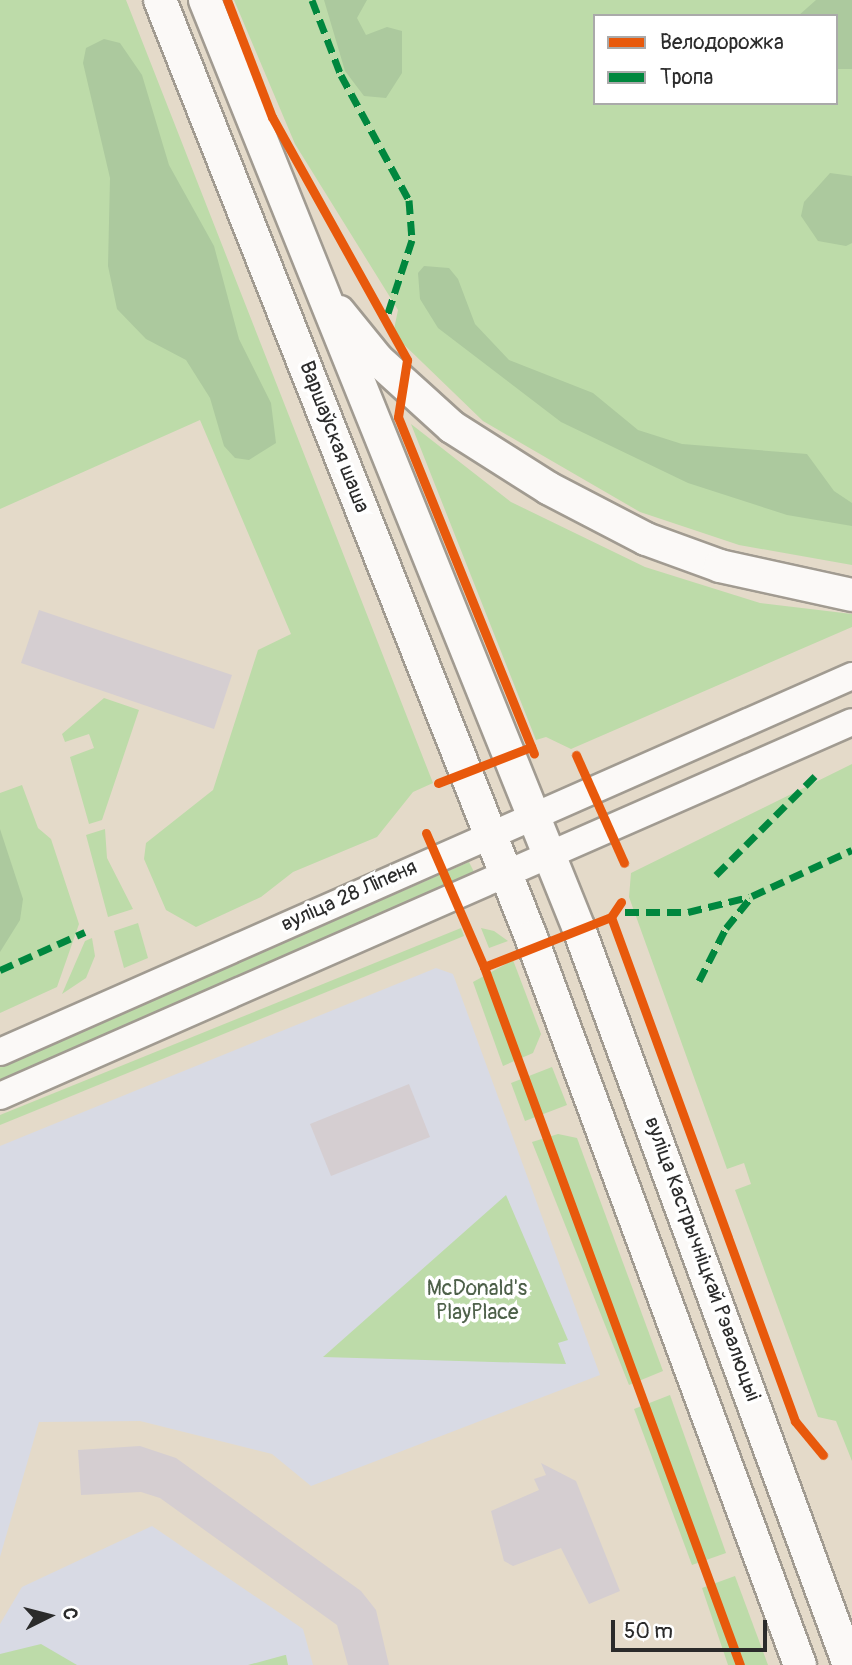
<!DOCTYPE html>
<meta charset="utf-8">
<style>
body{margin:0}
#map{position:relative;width:852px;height:1665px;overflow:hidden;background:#e4dac9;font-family:Pangolin,sans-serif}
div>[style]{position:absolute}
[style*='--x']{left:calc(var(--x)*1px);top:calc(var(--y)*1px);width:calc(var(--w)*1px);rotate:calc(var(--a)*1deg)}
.built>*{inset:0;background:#d8dae4}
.green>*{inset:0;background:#bddba9}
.forest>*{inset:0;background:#acc99e}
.building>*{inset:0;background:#d5ced1}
.roads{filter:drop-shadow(2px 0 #a19b91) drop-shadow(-2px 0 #a19b91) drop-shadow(0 2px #a19b91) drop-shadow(0 -2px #a19b91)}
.major>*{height:26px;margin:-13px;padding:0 13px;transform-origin:13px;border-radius:13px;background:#fbf9f7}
.highway>*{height:32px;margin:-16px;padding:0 16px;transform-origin:16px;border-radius:16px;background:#fbf9f7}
.quiet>*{height:7px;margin-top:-3.5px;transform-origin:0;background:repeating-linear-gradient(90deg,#00873e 0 14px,transparent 0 21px)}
.cycleway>*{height:9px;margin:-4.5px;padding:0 4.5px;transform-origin:4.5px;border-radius:4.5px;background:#e8590c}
span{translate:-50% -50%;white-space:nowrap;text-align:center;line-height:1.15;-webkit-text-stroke:7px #fff;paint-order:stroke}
.street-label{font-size:21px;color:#2b2b2b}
.park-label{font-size:21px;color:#4d6049}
.legend{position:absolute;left:593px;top:14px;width:245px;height:91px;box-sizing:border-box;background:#fff;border:2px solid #aaa;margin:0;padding:9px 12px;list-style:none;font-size:21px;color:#2b2b2b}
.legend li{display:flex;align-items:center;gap:14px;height:35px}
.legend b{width:35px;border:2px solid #aaa}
.north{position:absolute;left:14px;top:1581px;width:70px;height:70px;-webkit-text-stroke:5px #fff;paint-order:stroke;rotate:84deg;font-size:19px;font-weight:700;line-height:28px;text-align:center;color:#2b2b2b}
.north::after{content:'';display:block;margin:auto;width:24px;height:32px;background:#2b2b2b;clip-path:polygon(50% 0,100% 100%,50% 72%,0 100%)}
.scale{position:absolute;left:611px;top:1620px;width:156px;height:32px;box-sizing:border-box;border:4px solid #2b2b2b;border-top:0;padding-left:9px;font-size:21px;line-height:24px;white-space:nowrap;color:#2b2b2b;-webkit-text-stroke:5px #fff;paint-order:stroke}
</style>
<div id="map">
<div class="built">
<div style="clip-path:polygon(436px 968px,453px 974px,600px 1375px,311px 1486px,272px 1454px,140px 1421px,39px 1422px,0 1557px,0 1146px)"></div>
<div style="clip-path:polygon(152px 1526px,303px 1629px,313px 1665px,0 1665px,0 1624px,22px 1587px)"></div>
</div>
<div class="green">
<div style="clip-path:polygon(0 0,126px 0,433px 783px,413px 792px,377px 837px,293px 872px,261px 897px,196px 927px,166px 910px,144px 859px,146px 843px,213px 790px,258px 650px,291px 634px,200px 420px,0 509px)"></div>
<div style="clip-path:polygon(evenodd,234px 0,852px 0,852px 565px,739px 545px,640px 512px,483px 421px,393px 334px,398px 310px,295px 144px,234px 0,595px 16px,836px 16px,836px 103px,595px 103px,595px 16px)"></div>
<div style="clip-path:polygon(411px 424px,511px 502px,645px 567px,760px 603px,852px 614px,852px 627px,571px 749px,546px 737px,536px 740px)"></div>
<div style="clip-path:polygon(104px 698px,139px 710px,102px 820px,89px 824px,70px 757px,94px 748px,89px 734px,65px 742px,62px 734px)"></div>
<div style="clip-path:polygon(852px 764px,852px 1461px,836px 1421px,818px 1417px,735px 1190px,751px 1184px,744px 1163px,727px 1169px,629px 897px,631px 873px)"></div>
<div style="clip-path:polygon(22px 785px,38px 828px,51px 839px,79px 924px,57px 987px,0 1013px,0 793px)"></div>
<div style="clip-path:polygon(105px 829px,107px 858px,133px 909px,108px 917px,86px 835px)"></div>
<div style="clip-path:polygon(469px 862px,475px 874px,0 1082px,0 1067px)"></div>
<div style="clip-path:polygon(138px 923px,148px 958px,124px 968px,114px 931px)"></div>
<div style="clip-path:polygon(461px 928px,464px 936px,0 1125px,0 1115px)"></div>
<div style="clip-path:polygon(481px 928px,494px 931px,508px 941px,489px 948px)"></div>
<div style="clip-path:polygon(92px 938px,95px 956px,86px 978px,62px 994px,85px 941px)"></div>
<div style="clip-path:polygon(513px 960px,541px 1034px,533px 1053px,503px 1066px,473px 982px)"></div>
<div style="clip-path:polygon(552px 1067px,567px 1105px,525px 1121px,511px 1083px)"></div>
<div style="clip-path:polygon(558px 1134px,577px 1138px,663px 1371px,629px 1385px,532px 1142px)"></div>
<div style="clip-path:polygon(506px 1195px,568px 1340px,558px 1343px,566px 1364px,323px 1357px)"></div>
<div style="clip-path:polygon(670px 1395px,726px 1553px,692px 1565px,634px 1409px)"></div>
<div style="clip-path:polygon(735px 1576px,768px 1665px,728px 1665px,702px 1588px)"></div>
<div style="clip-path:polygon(41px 1644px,77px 1665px,0 1665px,0 1654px)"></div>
<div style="clip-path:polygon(286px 1655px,288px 1665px,248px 1665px,285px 1655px)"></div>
</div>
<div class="forest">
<div style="clip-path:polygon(324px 0,367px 0,357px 18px,366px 35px,387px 27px,402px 31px,402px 73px,386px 98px,364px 96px,345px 71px)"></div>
<div style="clip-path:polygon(816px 0,852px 0,852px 69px,836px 69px,836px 16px,798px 16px)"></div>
<div style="clip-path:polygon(104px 39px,120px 43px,142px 75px,169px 165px,214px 246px,239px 339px,271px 403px,276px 443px,249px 460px,235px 458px,224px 446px,210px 398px,186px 360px,146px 339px,117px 309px,108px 266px,110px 178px,83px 63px,86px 48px)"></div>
<div style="clip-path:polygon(830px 173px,852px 176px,852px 243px,846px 246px,818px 241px,801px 216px,804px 202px)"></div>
<div style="clip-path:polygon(424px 266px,449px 268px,458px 279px,475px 324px,509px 360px,593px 393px,638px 430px,682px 444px,807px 454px,834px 491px,852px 503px,852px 526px,787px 515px,688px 483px,561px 422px,438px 328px,420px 299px,418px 273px)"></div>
<div style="clip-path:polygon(0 829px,23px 899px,20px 920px,0 952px)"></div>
</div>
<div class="building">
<div style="clip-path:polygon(39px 610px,232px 675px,214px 729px,21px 663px)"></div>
<div style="clip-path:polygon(409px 1084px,430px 1137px,331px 1176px,310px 1124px)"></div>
<div style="clip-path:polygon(140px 1446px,176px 1458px,361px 1591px,376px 1610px,389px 1665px,348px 1665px,337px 1625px,160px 1498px,141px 1492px,81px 1495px,78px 1450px)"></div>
<div style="clip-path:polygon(541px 1463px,576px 1481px,620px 1591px,589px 1604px,561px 1548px,513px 1566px,504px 1561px,491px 1511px,539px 1490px,534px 1479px,546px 1475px)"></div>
</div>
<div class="roads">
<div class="major">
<div style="--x:0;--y:1052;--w:931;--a:-23.81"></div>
<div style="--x:0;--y:1096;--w:930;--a:-23.7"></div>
</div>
<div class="highway">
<div style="--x:160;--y:0;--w:1008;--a:68.4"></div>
<div style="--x:531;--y:937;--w:776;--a:69.72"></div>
<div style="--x:205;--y:0;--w:1001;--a:68.07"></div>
<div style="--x:579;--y:929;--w:784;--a:69.85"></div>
<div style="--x:339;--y:312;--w:60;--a:51"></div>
<div style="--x:377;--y:359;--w:101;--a:42.2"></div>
<div style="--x:452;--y:427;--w:114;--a:32.4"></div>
<div style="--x:548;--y:488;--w:110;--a:27.5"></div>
<div style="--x:646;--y:539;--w:79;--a:20"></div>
<div style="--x:720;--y:566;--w:135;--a:12.4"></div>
</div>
</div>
<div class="quiet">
<div style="--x:312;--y:0;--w:80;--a:68.9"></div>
<div style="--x:341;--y:75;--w:142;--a:61.5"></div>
<div style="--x:409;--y:200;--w:40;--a:85.7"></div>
<div style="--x:412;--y:240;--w:83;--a:108.2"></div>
<div style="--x:716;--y:875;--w:143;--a:-45"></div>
<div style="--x:625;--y:912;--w:63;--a:0"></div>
<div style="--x:688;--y:912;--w:63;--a:-13.8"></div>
<div style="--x:0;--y:970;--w:93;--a:-24.1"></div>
<div style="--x:699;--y:981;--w:59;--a:-63"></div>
<div style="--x:726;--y:928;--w:41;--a:-50.9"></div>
<div style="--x:752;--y:896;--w:110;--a:-24.7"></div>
</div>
<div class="cycleway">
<div style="--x:227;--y:0;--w:125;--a:69"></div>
<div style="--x:272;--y:117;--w:278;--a:60.9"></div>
<div style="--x:407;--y:360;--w:58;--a:99"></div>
<div style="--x:398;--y:417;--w:363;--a:68"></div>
<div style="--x:576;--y:755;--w:118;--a:66"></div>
<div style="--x:438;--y:783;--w:100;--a:-21.2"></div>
<div style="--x:426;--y:833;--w:146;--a:66.6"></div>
<div style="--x:484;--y:967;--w:743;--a:69.86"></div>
<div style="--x:611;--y:917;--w:537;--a:69.94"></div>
<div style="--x:795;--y:1421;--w:44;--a:50.5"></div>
<div style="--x:484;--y:967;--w:136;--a:-21.5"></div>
<div style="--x:611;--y:917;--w:18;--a:-56"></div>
</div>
<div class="street-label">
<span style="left:334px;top:437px;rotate:69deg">Варшаўская шаша</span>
<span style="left:349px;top:896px;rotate:-24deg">вуліца 28 Ліпеня</span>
<span style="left:702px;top:1259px;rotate:70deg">вуліца Кастрычніцкай Рэвалюцыі</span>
</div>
<div class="park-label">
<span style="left:477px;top:1301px">McDonald's<br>PlayPlace</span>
</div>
<ul class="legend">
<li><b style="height:9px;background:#e8590c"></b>Велодорожка</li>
<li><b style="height:9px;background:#00873e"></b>Тропа</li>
</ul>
<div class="north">С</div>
<div class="scale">50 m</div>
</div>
